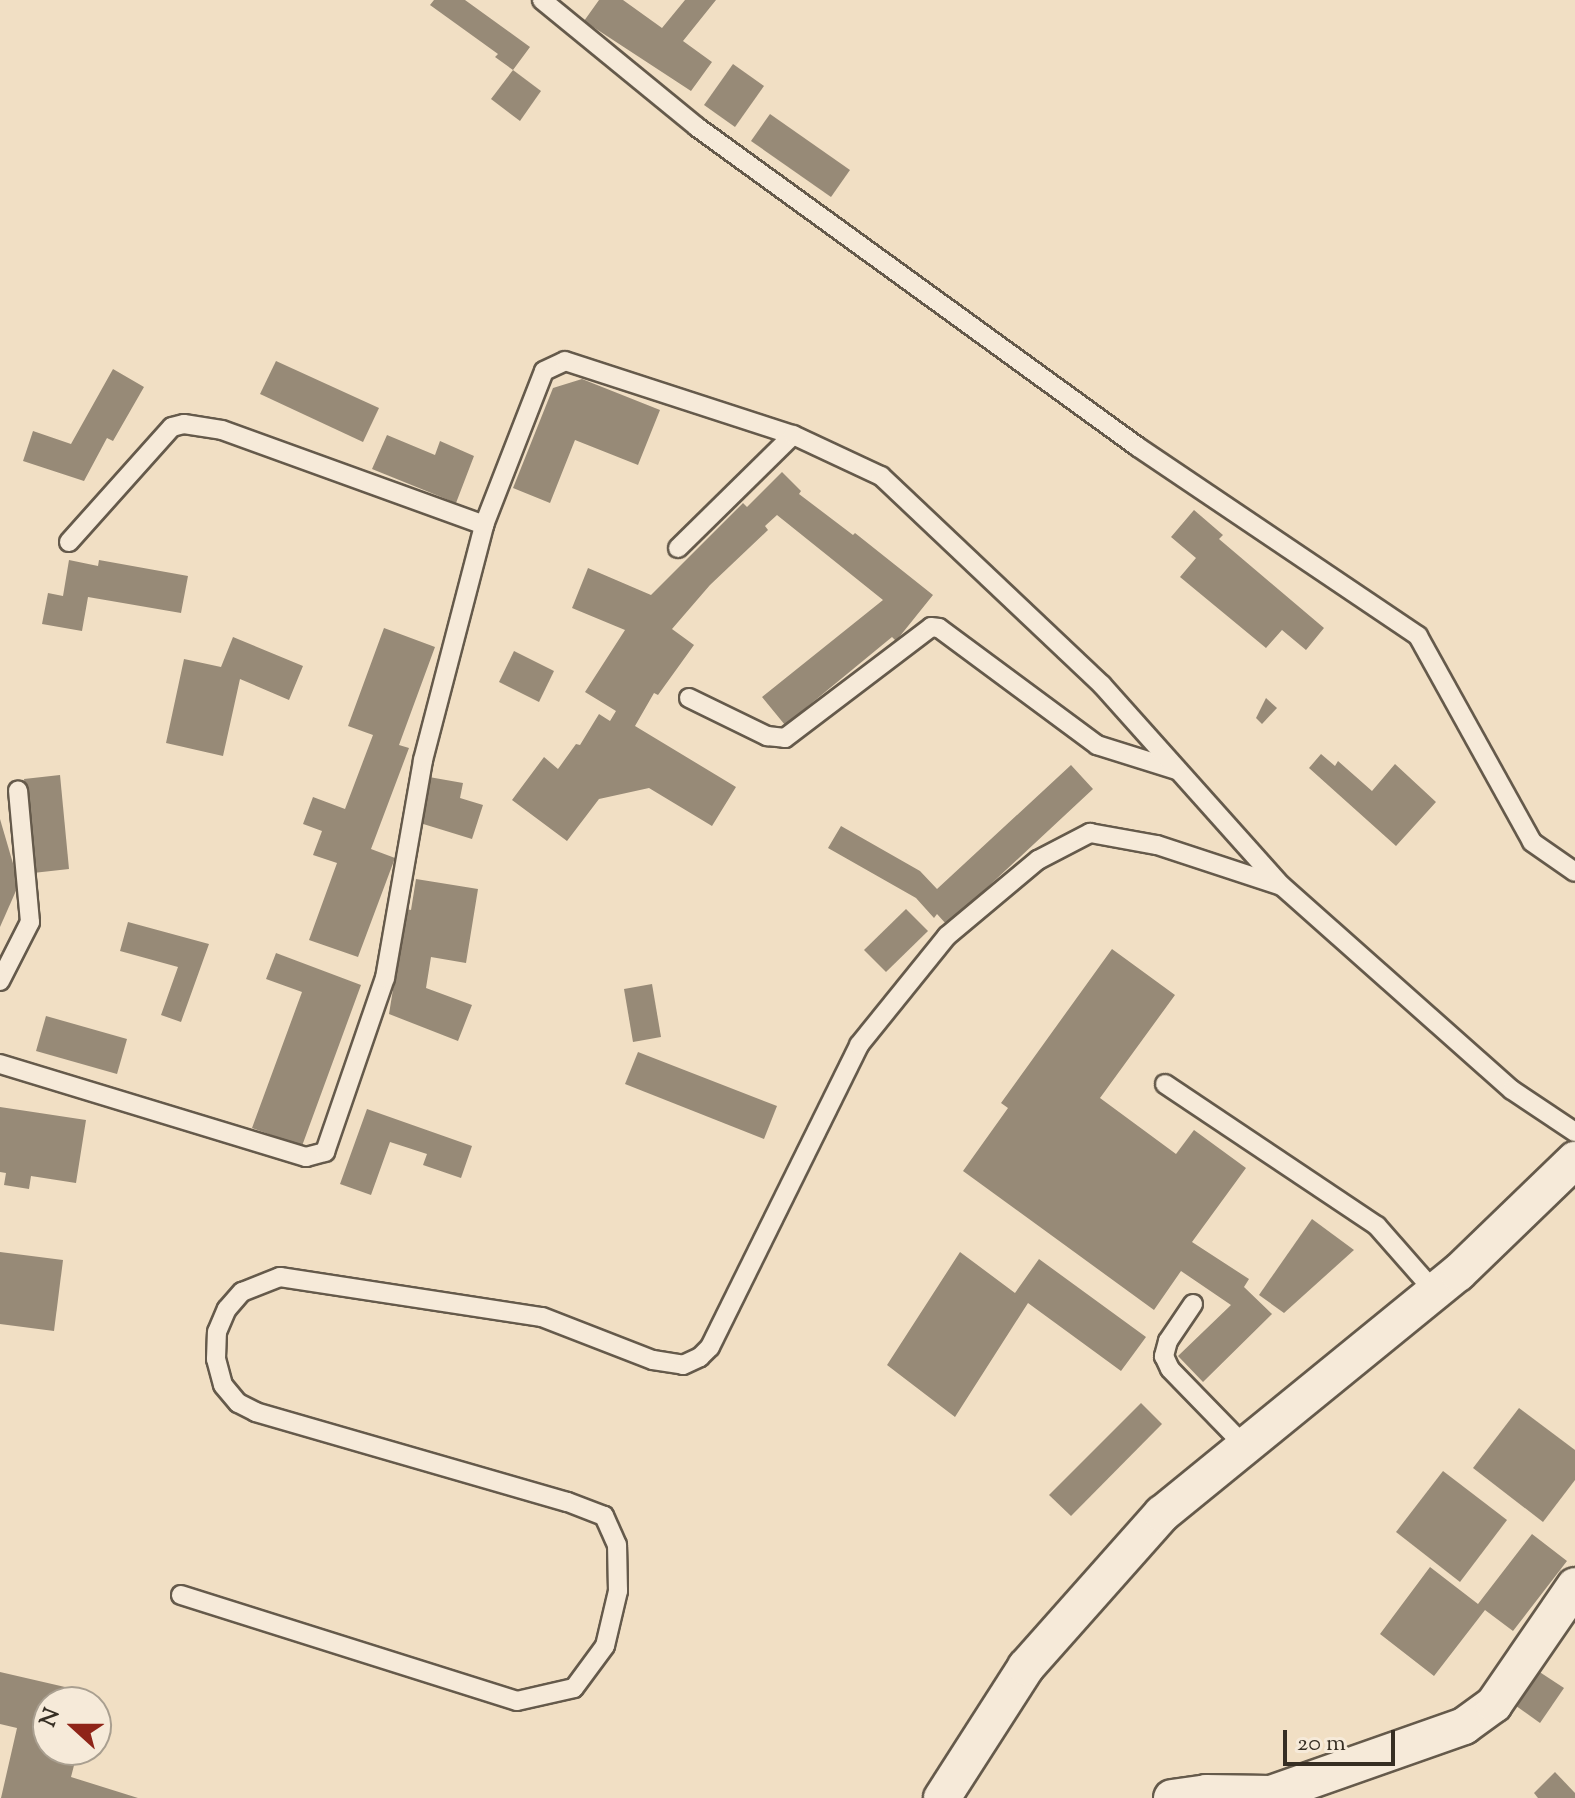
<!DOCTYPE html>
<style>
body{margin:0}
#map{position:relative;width:1575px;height:1798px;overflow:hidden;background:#f1dfc4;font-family:"Sorts Mill Goudy",serif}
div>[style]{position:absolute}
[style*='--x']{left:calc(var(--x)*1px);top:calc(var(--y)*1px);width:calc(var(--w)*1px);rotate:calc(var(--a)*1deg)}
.building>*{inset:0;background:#978a77}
.roads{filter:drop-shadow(2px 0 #655a4b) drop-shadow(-2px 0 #655a4b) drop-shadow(0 2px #655a4b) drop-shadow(0 -2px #655a4b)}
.service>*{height:18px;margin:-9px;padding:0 9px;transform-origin:9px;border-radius:9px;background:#f6ead9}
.minor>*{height:36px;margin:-18px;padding:0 18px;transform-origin:18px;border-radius:18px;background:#f6ead9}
span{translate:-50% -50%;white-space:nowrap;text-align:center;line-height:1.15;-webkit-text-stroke:8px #f6ead9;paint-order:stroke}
.north{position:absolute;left:32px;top:1686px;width:80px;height:80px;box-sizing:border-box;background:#f6ead9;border:2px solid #a99f90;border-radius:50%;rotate:291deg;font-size:22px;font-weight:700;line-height:32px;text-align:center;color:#362e23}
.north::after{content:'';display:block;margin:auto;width:28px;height:36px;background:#8f2418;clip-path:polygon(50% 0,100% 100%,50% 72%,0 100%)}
.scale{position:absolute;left:1283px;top:1730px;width:112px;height:36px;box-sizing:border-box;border:4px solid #362e23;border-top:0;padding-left:10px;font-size:24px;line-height:28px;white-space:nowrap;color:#362e23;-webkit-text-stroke:6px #f6ead9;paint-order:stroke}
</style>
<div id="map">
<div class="building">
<div style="clip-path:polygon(434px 0,465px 0,530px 47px,513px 70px,495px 57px,498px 54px,430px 5px)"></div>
<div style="clip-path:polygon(599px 0,623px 0,662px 28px,685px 0,716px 0,683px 41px,712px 62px,691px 91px,584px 21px)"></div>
<div style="clip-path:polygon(733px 64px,764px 86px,735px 127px,704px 105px)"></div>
<div style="clip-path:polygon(513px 70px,541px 91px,520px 121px,491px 99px)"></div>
<div style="clip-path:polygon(770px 114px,850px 170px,831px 197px,751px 141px)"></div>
<div style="clip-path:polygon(276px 361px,379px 408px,363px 442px,260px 394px)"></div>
<div style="clip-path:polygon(113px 369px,144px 387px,113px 441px,107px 438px,84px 481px,23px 461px,33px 431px,71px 444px)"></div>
<div style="clip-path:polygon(582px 379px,660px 410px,638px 465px,575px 440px,550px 503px,513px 488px,553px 388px)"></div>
<div style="clip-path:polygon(387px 435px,435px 455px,440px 441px,474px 456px,456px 503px,372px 469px)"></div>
<div style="clip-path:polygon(782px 472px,801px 491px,799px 494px,853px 535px,855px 533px,933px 595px,896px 641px,892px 637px,785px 725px,762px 697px,883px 600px,777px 515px,765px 526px,768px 530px,710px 585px,672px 629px,694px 645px,658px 695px,654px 693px,635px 726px,736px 787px,712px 826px,649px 788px,599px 799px,567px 841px,512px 800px,544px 757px,558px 769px,576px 744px,580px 745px,599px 714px,610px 721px,616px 711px,585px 692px,625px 630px,572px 608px,588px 568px,651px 595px,743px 503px,747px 507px)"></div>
<div style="clip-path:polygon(1194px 510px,1223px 535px,1219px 539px,1324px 628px,1306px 650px,1282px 630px,1266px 648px,1180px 577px,1196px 558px,1171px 537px)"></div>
<div style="clip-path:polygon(69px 560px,98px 566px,99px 560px,188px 576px,181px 613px,88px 597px,82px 631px,42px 624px,48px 593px,63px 596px)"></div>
<div style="clip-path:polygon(384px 628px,435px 647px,399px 745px,409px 748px,371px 849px,395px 858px,358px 957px,309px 940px,337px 863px,313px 855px,322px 831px,303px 824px,313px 797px,345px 809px,373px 735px,348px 726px)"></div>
<div style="clip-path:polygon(233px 637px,303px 666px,289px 700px,240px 679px,223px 756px,166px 743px,184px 659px,221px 667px)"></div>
<div style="clip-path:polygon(514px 651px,554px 671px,539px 702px,499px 682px)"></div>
<div style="clip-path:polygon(1266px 698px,1277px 708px,1262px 724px,1256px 718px)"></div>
<div style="clip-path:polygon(1321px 754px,1335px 766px,1338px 761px,1372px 791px,1395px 764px,1436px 802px,1396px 846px,1309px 768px)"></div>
<div style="clip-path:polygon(1071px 765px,1093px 789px,947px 925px,937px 914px,934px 918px,916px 898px,828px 848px,841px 826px,920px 871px,937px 889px)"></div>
<div style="clip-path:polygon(60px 775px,69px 869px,33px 873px,24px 779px)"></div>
<div style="clip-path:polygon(429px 777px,463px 783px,460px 798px,483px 805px,472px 839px,420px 823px)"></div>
<div style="clip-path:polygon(0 819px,19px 884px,0 927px)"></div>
<div style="clip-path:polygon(416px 879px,478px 889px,466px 963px,431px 957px,426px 988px,472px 1005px,458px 1041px,389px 1014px,406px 909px,411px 910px)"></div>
<div style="clip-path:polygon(906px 909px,928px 931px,886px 972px,864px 950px)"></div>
<div style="clip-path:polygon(128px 922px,209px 944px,181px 1022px,161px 1015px,178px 967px,120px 951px)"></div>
<div style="clip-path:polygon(1112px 949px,1175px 995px,1100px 1098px,1176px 1154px,1194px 1130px,1246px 1168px,1192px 1242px,1249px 1279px,1244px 1287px,1272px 1314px,1203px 1382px,1178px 1356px,1231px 1305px,1181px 1271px,1154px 1310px,963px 1171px,1008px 1108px,1001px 1103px)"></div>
<div style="clip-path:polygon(276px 953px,361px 985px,302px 1146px,252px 1128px,302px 992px,266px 979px)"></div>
<div style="clip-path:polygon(652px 984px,661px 1037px,633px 1042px,624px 989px)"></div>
<div style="clip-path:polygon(46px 1016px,127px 1039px,117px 1074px,36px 1051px)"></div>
<div style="clip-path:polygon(638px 1052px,777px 1106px,764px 1139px,625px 1084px)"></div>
<div style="clip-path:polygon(0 1107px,86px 1120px,76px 1183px,31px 1176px,29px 1189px,4px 1185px,6px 1173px,0 1172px)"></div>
<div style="clip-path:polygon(367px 1109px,472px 1146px,461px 1178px,423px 1165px,427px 1154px,390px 1142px,371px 1195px,340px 1184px)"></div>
<div style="clip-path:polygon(1312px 1219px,1354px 1250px,1284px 1313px,1259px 1295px)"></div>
<div style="clip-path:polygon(0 1252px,63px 1260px,54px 1331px,0 1324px)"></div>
<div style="clip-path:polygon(960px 1252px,1015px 1293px,1039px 1259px,1146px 1337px,1121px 1371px,1028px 1303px,955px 1417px,887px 1365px)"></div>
<div style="clip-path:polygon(1141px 1403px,1162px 1424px,1071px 1516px,1049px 1495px)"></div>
<div style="clip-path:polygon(1519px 1408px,1575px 1450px,1575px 1480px,1543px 1522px,1473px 1468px)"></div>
<div style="clip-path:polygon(1443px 1471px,1507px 1520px,1460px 1582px,1396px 1532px)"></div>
<div style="clip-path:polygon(1532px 1534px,1567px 1561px,1513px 1631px,1485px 1610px,1434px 1676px,1380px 1634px,1430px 1567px,1478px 1604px)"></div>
<div style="clip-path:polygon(1535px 1669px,1564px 1688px,1540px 1723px,1512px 1703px)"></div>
<div style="clip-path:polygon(0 1672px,91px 1693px,89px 1702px,48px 1702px,48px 1750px,78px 1750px,71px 1777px,138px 1798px,1px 1798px,17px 1728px,0 1724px)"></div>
<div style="clip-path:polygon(1555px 1772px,1575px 1793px,1575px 1798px,1538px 1798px,1534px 1793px)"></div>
</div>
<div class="roads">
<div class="service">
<div style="--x:542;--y:0;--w:200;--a:39.3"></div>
<div style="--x:697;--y:127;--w:545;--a:35.97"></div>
<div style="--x:1138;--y:447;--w:338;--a:34"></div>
<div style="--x:1418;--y:636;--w:235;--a:61"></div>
<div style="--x:1532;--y:842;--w:52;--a:34.9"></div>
<div style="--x:69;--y:542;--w:154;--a:-48.2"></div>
<div style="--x:172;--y:427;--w:12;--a:-14"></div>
<div style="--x:184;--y:424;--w:38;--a:9"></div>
<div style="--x:222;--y:430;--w:279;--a:19.9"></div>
<div style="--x:678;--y:548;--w:161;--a:-44.5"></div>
<div style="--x:689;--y:698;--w:87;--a:26"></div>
<div style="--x:767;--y:736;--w:18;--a:6"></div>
<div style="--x:785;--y:738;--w:183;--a:-37.2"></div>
<div style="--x:931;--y:627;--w:8;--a:7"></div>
<div style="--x:939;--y:628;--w:197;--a:36.5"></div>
<div style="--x:1097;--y:745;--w:84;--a:17.4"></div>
<div style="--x:0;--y:981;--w:66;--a:-63"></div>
<div style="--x:30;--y:922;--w:132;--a:-95.2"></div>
<div style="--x:0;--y:1064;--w:320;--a:16.9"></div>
<div style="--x:306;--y:1157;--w:20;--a:-15"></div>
<div style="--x:325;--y:1152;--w:184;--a:-71"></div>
<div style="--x:385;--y:978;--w:221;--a:-80.1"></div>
<div style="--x:423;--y:760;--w:243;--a:-75.4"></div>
<div style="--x:484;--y:525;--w:165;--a:-68.7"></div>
<div style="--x:544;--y:371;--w:23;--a:-25"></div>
<div style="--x:565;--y:361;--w:240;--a:18"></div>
<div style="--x:793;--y:435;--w:97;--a:25"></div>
<div style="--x:881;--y:476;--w:304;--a:43.4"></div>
<div style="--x:1102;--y:685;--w:270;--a:48.2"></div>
<div style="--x:1282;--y:886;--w:307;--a:41.6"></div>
<div style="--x:1512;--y:1090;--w:76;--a:33.7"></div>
<div style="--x:1165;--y:1084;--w:255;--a:33.8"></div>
<div style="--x:1377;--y:1226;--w:88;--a:48.7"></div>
<div style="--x:1193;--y:1304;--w:45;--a:124"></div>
<div style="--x:1168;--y:1341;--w:16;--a:105"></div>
<div style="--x:1164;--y:1356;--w:14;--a:65"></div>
<div style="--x:1170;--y:1369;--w:107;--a:45.8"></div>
<div style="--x:181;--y:1595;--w:352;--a:17.5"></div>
<div style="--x:517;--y:1701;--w:58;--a:-12.8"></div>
<div style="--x:574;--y:1688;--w:52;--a:-53.6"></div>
<div style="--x:605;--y:1646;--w:57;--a:-76.7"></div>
<div style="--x:618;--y:1591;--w:46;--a:-91.2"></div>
<div style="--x:617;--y:1545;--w:32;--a:-114"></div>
<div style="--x:604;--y:1516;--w:40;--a:-159"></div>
<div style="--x:567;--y:1502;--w:324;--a:-163.9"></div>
<div style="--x:256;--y:1412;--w:20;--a:-153"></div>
<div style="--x:238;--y:1403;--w:23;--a:-130"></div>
<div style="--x:223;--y:1385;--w:27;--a:-105"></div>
<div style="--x:216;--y:1359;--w:27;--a:-88"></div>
<div style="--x:217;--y:1332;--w:25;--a:-67"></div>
<div style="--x:227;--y:1309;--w:23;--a:-49"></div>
<div style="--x:242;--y:1292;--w:41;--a:-21.5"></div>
<div style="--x:280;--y:1277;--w:265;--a:8.7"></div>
<div style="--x:542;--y:1317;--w:119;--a:21.2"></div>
<div style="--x:653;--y:1360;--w:30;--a:9"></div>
<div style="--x:683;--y:1365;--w:19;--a:-25"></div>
<div style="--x:700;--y:1357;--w:14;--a:-45"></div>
<div style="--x:710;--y:1347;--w:337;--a:-63.7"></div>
<div style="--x:859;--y:1045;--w:140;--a:-51.1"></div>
<div style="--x:947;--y:936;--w:119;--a:-39.9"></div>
<div style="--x:1038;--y:860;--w:59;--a:-27.4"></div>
<div style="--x:1090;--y:833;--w:68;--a:10.2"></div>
<div style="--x:1157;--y:845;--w:128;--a:18.2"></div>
</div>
<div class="minor">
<div style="--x:1271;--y:1794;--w:205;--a:-19.4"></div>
<div style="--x:1464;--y:1726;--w:37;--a:-36"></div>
<div style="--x:1494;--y:1704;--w:143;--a:-55.5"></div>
<div style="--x:942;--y:1798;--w:156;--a:-57.3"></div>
<div style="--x:1026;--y:1667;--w:205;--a:-48.4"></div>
<div style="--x:1162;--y:1514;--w:382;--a:-39.2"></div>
<div style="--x:1458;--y:1273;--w:163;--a:-44"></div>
<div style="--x:1172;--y:1798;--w:34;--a:-8"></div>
<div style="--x:1206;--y:1793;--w:65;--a:0.9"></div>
<div style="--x:1271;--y:1794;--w:8;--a:30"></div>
</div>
</div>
<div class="north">N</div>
<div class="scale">20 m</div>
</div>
